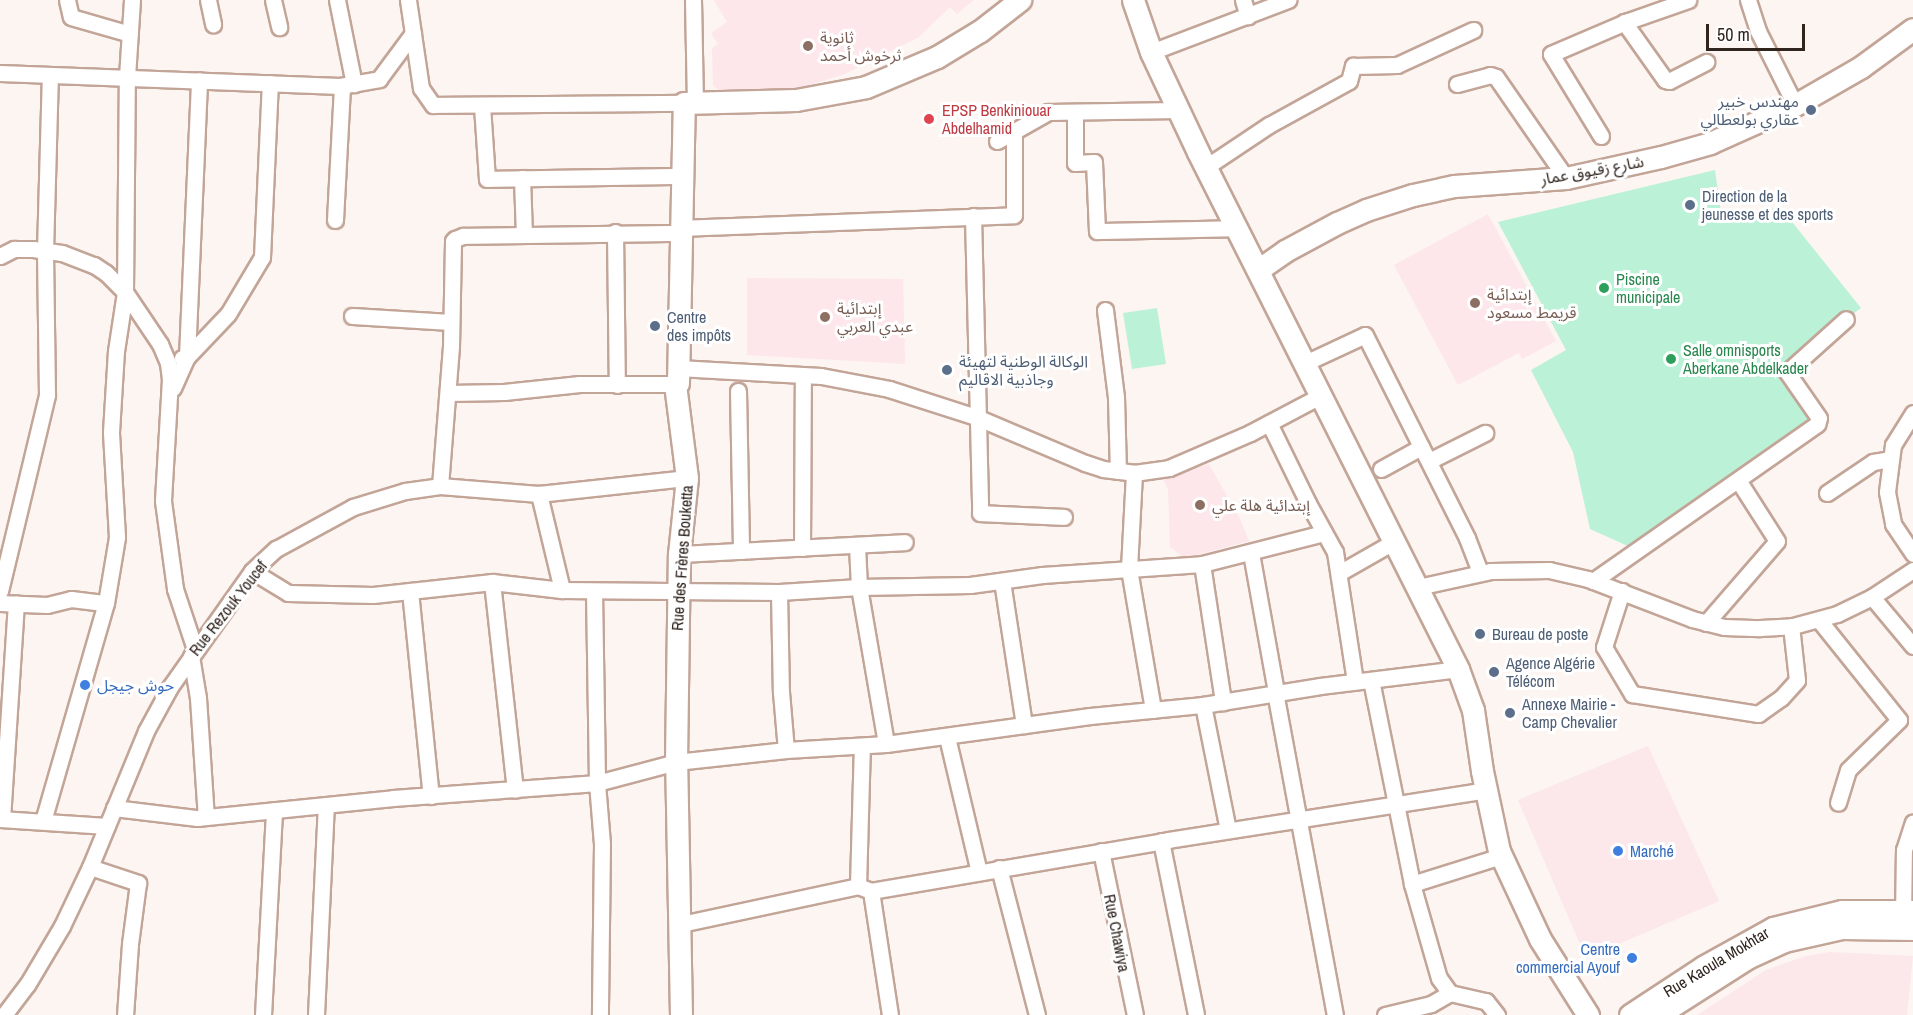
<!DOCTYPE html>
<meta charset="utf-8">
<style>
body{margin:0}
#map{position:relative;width:1913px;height:1015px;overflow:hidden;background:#fcf5f2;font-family:"Archivo Narrow","Noto Sans Arabic",sans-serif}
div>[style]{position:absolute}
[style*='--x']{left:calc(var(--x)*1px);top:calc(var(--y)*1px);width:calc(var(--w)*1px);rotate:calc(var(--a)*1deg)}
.commercial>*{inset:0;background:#fce7eb}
.education>*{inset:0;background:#fde7ea}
.green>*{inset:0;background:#baf1d7}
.roads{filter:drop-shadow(2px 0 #c3a598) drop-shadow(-2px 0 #c3a598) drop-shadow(0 2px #c3a598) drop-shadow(0 -2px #c3a598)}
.street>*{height:15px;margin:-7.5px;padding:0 7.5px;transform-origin:7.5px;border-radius:7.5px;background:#fff}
.secondary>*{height:21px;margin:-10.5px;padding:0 10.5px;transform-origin:10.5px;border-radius:10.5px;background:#fff}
.dots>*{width:16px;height:16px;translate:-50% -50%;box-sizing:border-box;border:3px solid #fff;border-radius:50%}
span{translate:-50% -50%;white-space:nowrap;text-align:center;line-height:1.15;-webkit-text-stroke:6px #fff;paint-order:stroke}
.education-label{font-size:16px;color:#785e54}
.left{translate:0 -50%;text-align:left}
.service-label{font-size:16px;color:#4e5e75}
.right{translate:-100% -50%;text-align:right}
.health-label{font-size:16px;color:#be3a42}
.street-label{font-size:16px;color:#2f241e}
.leisure-label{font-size:16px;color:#27864d}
.shop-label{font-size:16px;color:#366cbe}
.scale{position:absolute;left:1706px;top:24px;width:99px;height:27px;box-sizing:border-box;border:3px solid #2f241e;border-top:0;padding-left:8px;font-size:18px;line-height:21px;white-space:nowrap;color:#2f241e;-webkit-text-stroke:4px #fff;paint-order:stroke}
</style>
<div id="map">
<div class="commercial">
<div style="clip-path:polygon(1648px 746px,1719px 901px,1586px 958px,1518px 800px)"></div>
<div style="clip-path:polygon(1830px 952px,1913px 956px,1907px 1015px,1697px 1015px,1766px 970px,1806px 956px)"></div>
</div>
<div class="education">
<div style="clip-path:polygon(714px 0,974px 0,957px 14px,950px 7px,919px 37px,845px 74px,793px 90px,723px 94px,713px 85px,712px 48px,718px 44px,711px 33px,727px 22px)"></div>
<div style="clip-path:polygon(1488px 214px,1556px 341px,1522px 359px,1519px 353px,1458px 385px,1394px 265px)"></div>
<div style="clip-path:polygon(747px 278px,903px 279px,905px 364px,747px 355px)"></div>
<div style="clip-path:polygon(1209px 464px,1240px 519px,1249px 541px,1185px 558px,1170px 547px,1168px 490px,1163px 479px)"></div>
</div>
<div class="green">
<div style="clip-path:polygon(1715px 170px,1722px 220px,1780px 207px,1861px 308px,1780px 368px,1814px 416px,1630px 547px,1590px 529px,1573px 452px,1531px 370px,1566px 350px,1498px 222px)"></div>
<div style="clip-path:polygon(1157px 308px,1166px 364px,1132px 369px,1123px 313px)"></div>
</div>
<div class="roads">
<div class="street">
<div style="--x:67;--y:0;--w:17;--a:77"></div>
<div style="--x:71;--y:17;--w:61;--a:16.1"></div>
<div style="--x:208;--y:0;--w:25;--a:78"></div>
<div style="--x:273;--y:0;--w:28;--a:77"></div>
<div style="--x:337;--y:0;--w:86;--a:78.6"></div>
<div style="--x:408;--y:0;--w:89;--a:81.6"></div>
<div style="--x:421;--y:88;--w:21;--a:55"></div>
<div style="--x:433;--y:105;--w:251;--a:-0.5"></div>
<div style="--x:693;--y:0;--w:103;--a:88.9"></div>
<div style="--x:1243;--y:0;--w:17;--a:73"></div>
<div style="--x:1748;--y:0;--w:33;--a:72"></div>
<div style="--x:1758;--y:31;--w:83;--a:63.4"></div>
<div style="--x:1624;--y:22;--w:71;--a:54.7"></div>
<div style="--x:1665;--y:80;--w:4;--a:14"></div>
<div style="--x:1669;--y:81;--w:42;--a:-27.2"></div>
<div style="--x:1151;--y:52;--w:147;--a:-20.8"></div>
<div style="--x:0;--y:73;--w:340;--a:2.2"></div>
<div style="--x:340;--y:86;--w:40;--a:-10"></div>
<div style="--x:379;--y:79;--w:57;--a:-53.5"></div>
<div style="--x:1457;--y:84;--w:34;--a:-15"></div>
<div style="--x:1490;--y:75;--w:6;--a:18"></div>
<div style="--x:1496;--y:77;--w:123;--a:55.3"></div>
<div style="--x:482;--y:106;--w:73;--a:86.1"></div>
<div style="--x:487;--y:179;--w:195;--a:-0.9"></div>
<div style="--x:1075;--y:112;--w:51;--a:90"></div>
<div style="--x:1075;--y:163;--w:19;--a:-3"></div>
<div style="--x:1094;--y:162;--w:69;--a:87.5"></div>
<div style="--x:1097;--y:231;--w:140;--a:-1.2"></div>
<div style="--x:1601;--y:136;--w:96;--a:-121.4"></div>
<div style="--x:1551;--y:54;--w:84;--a:-23.2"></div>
<div style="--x:1628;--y:21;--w:64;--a:-19.3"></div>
<div style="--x:997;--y:141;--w:59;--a:-29.6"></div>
<div style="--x:1048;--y:112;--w:131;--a:-0.9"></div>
<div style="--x:1206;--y:167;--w:76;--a:-33.7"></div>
<div style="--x:1269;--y:125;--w:91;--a:-28.8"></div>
<div style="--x:1349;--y:81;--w:16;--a:-75"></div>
<div style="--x:1353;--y:66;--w:44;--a:-1.3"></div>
<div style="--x:1397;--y:65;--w:84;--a:-24.7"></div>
<div style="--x:522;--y:178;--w:57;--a:88"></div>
<div style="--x:973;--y:216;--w:297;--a:88.6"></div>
<div style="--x:980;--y:513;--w:84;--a:2.7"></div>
<div style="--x:335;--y:220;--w:134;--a:-87"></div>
<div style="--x:680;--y:228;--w:334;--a:-2.2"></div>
<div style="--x:1014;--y:215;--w:83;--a:-90"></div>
<div style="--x:615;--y:232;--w:153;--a:89.3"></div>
<div style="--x:0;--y:256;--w:16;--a:-27"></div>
<div style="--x:14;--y:249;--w:19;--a:0"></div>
<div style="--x:33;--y:249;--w:29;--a:8"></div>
<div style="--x:62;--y:253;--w:34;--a:21"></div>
<div style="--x:94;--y:265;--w:14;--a:34"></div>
<div style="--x:106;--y:273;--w:27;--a:45"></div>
<div style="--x:125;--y:292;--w:63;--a:56.1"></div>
<div style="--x:160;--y:344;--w:21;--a:67"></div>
<div style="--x:168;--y:363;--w:16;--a:83"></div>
<div style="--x:170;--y:379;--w:122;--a:93.3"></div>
<div style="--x:163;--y:501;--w:89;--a:82.2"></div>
<div style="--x:175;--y:589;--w:63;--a:71.6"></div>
<div style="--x:1105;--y:310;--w:88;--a:82.8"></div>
<div style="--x:1116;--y:397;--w:74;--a:88.5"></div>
<div style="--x:352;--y:316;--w:99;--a:3.5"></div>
<div style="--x:182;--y:358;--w:5;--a:-11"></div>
<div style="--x:187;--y:357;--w:277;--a:-87.5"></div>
<div style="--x:1305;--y:363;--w:66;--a:-25"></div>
<div style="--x:1365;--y:335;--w:227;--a:63.3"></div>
<div style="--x:1467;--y:538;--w:36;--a:69"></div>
<div style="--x:678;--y:368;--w:143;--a:3.2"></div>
<div style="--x:821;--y:376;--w:69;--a:10.8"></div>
<div style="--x:889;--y:389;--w:91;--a:17.8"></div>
<div style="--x:976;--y:417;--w:118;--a:22.9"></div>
<div style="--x:1085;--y:463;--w:19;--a:18"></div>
<div style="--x:1103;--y:469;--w:31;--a:7"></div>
<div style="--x:1134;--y:473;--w:35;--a:-8"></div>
<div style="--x:1169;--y:468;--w:88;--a:-23.4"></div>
<div style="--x:1250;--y:433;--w:81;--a:-27.8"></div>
<div style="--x:173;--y:388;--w:34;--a:-66"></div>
<div style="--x:187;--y:357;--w:59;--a:-46.4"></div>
<div style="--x:228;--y:314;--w:66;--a:-59.2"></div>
<div style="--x:262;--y:257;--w:174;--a:-87.4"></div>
<div style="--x:738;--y:391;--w:160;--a:88.9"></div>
<div style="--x:448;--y:393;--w:56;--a:-1"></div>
<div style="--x:504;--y:392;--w:76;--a:-6"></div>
<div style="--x:580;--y:384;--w:95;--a:0"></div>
<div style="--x:1913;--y:413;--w:38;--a:122"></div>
<div style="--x:1893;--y:445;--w:47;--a:97.3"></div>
<div style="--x:1887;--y:492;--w:33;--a:79"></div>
<div style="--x:1893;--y:524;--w:36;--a:56"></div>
<div style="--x:1269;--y:423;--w:89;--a:64"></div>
<div style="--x:1308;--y:503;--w:56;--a:61.1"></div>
<div style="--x:1335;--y:552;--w:131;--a:81.2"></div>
<div style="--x:1429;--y:461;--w:63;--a:-26.6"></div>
<div style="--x:1381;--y:469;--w:46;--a:-28.8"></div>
<div style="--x:1134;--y:473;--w:96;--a:93"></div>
<div style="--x:1129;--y:569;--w:143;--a:80.3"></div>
<div style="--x:440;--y:486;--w:140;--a:-85.5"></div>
<div style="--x:451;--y:346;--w:105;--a:-88.9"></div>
<div style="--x:453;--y:241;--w:3;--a:-45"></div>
<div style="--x:455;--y:239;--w:9;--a:-21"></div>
<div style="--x:463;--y:236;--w:217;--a:-0.8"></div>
<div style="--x:1827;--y:493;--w:55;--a:-34"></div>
<div style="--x:1873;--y:462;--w:17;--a:-10"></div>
<div style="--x:539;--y:494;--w:99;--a:76.5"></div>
<div style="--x:857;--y:545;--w:42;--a:87.3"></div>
<div style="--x:859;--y:587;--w:159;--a:80.2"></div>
<div style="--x:802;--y:548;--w:173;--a:-89.7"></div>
<div style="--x:1251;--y:553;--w:141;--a:79.8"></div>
<div style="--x:679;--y:554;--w:226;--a:-3"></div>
<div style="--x:1202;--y:564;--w:140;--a:81.3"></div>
<div style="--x:252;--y:571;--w:42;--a:31.4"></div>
<div style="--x:288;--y:593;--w:85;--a:1.3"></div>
<div style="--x:373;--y:595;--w:120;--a:-6.2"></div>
<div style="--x:492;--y:582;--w:70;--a:6.5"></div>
<div style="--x:562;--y:590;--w:217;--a:0.5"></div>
<div style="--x:779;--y:592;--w:80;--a:-3.6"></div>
<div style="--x:859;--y:587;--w:111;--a:-1"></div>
<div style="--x:970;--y:585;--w:73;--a:-7.9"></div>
<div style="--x:1042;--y:575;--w:160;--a:-3.9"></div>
<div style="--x:1202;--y:564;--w:126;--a:-14.3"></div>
<div style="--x:1339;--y:573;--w:64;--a:-29.7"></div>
<div style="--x:1002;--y:581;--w:146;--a:81.3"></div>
<div style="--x:1593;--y:581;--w:274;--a:-35"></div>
<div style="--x:1817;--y:424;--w:6;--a:-72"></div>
<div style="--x:1819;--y:418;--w:56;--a:-124.8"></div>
<div style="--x:1787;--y:372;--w:79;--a:-41.9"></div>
<div style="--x:492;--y:582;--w:209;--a:83.7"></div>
<div style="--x:1418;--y:587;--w:75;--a:-12.4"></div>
<div style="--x:1491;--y:571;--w:58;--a:-1"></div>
<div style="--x:1549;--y:570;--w:40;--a:13"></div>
<div style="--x:1588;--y:579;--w:111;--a:21"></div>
<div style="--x:1692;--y:619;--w:33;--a:14"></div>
<div style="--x:1724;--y:627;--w:36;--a:2"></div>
<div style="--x:1760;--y:628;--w:33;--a:-3"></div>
<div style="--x:1793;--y:626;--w:46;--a:-15.3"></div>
<div style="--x:1837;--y:614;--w:39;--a:-26"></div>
<div style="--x:1872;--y:597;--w:49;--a:-33.4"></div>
<div style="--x:0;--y:591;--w:202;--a:-76.5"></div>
<div style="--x:47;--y:395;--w:144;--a:-90.8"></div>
<div style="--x:45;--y:251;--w:176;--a:-88.4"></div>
<div style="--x:410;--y:591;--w:206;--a:84.2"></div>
<div style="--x:594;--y:591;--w:192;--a:89.1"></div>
<div style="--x:597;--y:783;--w:61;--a:85.3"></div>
<div style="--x:602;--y:844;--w:171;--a:90.7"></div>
<div style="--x:1622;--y:591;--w:59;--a:107.8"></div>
<div style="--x:1604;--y:647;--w:55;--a:59.2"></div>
<div style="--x:1632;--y:694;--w:128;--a:9"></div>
<div style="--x:1758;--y:714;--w:28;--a:-35"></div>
<div style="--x:1781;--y:698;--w:24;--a:-48"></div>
<div style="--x:1797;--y:680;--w:54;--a:-96.3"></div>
<div style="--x:779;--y:592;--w:100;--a:88.9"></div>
<div style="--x:781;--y:692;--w:58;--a:85.1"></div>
<div style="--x:1872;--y:597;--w:64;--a:50.1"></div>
<div style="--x:0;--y:603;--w:47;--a:2.4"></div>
<div style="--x:47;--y:605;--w:25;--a:-14"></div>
<div style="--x:71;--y:599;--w:35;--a:7"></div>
<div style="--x:1819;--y:620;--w:128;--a:51.3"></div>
<div style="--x:1899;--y:720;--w:71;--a:135.6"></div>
<div style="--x:1848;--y:770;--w:34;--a:107"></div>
<div style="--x:1706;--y:623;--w:108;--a:-49.1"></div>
<div style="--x:1777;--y:541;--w:72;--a:-122.6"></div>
<div style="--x:191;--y:656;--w:43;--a:80.5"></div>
<div style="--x:198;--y:698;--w:119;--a:86.2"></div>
<div style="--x:1371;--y:680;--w:208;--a:78.6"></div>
<div style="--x:1412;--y:884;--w:98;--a:74"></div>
<div style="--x:1439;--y:978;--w:19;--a:54"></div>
<div style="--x:1275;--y:692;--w:329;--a:79.5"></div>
<div style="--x:1203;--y:705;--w:127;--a:78.7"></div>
<div style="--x:947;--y:737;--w:139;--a:76.7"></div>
<div style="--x:114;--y:808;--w:84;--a:6.9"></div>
<div style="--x:197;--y:818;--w:197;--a:-5.8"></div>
<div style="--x:393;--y:798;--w:205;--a:-4.2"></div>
<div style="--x:597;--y:783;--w:82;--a:-14.9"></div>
<div style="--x:676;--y:762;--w:111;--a:-6.2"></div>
<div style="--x:786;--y:750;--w:100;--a:-3.4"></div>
<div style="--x:886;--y:744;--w:206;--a:-7.8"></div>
<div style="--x:1090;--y:716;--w:114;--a:-5.6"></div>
<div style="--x:1203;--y:705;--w:119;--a:-9.2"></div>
<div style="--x:1320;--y:686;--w:139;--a:-7"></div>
<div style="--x:0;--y:819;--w:107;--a:3.7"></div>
<div style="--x:2;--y:819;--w:216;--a:-86.3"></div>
<div style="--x:43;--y:821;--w:227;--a:-73.9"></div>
<div style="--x:106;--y:603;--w:67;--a:-80.5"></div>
<div style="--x:117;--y:537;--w:105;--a:-93.3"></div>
<div style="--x:111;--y:432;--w:81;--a:-86.5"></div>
<div style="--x:116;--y:351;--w:60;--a:-81.3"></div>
<div style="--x:125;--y:292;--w:215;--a:-89.5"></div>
<div style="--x:127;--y:77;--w:77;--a:-86.3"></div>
<div style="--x:1161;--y:841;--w:177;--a:78.6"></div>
<div style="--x:1101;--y:851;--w:167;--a:78.3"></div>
<div style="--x:90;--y:867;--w:51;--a:18.4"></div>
<div style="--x:138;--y:883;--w:62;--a:97.5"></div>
<div style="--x:130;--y:944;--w:71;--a:94"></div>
<div style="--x:999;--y:868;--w:152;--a:75.5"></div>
<div style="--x:1412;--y:884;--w:93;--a:-17.5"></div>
<div style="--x:858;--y:886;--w:139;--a:-88.4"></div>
<div style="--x:871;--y:891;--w:125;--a:81.3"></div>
<div style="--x:1903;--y:919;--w:69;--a:-89.2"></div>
<div style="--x:1904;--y:850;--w:29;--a:-72"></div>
<div style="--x:681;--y:924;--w:181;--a:-12.1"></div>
<div style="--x:858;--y:886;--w:14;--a:21"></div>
<div style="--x:871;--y:891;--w:301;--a:-9.7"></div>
<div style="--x:1168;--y:840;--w:322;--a:-8.9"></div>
<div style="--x:4;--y:1015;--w:38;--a:-53"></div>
<div style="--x:27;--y:985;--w:69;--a:-59.3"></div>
<div style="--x:62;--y:926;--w:65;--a:-64.6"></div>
<div style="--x:90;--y:867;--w:147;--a:-67.6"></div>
<div style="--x:146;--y:731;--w:50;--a:-61.4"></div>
<div style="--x:170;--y:687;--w:142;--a:-54.7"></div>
<div style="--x:252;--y:571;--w:33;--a:-43"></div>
<div style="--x:276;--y:549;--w:88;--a:-28.6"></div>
<div style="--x:353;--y:507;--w:54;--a:-17.1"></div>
<div style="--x:405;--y:491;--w:35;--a:-8"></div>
<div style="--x:440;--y:486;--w:99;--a:4.6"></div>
<div style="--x:539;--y:494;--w:149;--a:-6.2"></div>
<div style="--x:263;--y:1015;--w:205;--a:-86.9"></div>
<div style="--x:316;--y:1015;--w:210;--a:-87.3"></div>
<div style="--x:1385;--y:1015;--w:47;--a:-13.4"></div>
<div style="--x:1431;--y:1004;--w:22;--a:-30"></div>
<div style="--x:1450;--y:993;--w:37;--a:13"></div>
<div style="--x:1486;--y:1001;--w:18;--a:52"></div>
</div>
<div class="secondary">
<div style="--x:1133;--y:0;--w:55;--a:70.9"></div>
<div style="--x:1151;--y:52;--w:110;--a:64.8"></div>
<div style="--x:1198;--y:152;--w:579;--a:63.3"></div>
<div style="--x:1458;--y:669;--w:44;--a:69.9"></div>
<div style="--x:1473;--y:710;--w:62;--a:81.6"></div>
<div style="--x:1482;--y:771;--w:82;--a:78"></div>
<div style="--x:1499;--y:851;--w:97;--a:65"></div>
<div style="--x:1540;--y:939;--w:90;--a:57.7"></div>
<div style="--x:1258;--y:270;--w:33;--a:-35"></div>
<div style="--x:1285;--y:251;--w:59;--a:-28.3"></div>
<div style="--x:1337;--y:223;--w:32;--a:-24"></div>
<div style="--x:1366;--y:210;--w:49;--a:-17.7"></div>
<div style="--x:1413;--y:195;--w:42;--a:-12.4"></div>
<div style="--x:1454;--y:186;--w:112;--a:-4.1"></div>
<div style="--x:1566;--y:178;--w:97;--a:-12.5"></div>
<div style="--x:1661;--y:157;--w:51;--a:-15.9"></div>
<div style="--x:1710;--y:143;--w:93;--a:-24.1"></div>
<div style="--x:1795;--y:105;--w:76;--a:-29.9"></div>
<div style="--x:1861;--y:67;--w:64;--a:-36.2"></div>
<div style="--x:681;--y:1015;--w:253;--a:-91.1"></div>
<div style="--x:676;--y:762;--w:208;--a:-89.2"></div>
<div style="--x:679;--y:554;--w:76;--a:-84"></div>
<div style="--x:687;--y:478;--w:95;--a:-97.3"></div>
<div style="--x:675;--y:384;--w:3;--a:-18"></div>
<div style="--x:678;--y:383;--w:280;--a:-88.8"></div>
<div style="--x:684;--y:103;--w:112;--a:-1.5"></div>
<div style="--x:796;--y:100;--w:71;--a:-10.5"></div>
<div style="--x:866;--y:87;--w:77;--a:-22.9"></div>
<div style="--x:937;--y:57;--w:50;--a:-31.2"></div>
<div style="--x:980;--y:31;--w:51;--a:-37.8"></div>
<div style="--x:1630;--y:1015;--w:87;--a:-33.3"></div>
<div style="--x:1703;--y:967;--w:80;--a:-29.1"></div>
<div style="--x:1773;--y:928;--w:71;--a:-13.8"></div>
<div style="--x:1842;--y:911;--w:71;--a:0"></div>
<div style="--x:1658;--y:1015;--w:106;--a:-32.6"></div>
<div style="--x:1747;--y:958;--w:41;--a:-24.7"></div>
<div style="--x:1784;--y:941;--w:58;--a:-12.8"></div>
<div style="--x:1841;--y:928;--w:72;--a:0.8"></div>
</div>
</div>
<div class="dots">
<div style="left:808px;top:46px;background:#8d6e63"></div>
<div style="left:1811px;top:110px;background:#5c6f8a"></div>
<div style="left:929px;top:119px;background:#e0444e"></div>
<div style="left:1690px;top:205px;background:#5c6f8a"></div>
<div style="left:1604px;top:288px;background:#2e9e5b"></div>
<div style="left:1475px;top:303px;background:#8d6e63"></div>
<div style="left:825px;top:317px;background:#8d6e63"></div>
<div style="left:655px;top:326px;background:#5c6f8a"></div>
<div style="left:1671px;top:359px;background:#2e9e5b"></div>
<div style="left:947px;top:370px;background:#5c6f8a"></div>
<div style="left:1200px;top:505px;background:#8d6e63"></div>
<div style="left:1480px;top:634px;background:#5c6f8a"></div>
<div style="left:1494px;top:672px;background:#5c6f8a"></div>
<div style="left:85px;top:685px;background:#3f7fe0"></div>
<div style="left:1510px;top:713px;background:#5c6f8a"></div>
<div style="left:1618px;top:851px;background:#3f7fe0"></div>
<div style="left:1632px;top:958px;background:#3f7fe0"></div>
</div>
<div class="education-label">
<span class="left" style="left:820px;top:46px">ثانوية<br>ثرخوش أحمد</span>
<span class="left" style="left:1487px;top:303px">إبتدائية<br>قريمط مسعود</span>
<span class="left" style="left:837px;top:317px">إبتدائية<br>عبدي العربي</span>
<span class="left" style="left:1212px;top:505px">إبتدائية هلة علي</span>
</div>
<div class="service-label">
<span class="right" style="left:1799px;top:110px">مهندس خبير<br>عقاري بولعطالي</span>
<span class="left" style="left:1702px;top:205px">Direction de la<br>jeunesse et des sports</span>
<span class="left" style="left:667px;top:326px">Centre<br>des impôts</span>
<span class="left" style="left:959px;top:370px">الوكالة الوطنية لتهيئة<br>وجاذبية الاقاليم</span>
<span class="left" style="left:1492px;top:634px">Bureau de poste</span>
<span class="left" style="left:1506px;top:672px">Agence Algérie<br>Télécom</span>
<span class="left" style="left:1522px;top:713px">Annexe Mairie -<br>Camp Chevalier</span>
</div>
<div class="health-label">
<span class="left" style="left:942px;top:119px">EPSP Benkiniouar<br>Abdelhamid</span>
</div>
<div class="street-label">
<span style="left:1592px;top:170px;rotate:-10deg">شارع زقيوق عمار</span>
<span style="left:682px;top:558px;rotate:-86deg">Rue des Frères Bouketta</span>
<span style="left:228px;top:608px;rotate:-52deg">Rue Rezouk Youcef</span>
<span style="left:1117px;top:933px;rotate:79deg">Rue Chawiya</span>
<span style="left:1716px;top:962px;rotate:-31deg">Rue Kaoula Mokhtar</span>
</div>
<div class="leisure-label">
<span class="left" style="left:1616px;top:288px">Piscine<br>municipale</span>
<span class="left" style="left:1683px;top:359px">Salle omnisports<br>Aberkane Abdelkader</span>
</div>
<div class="shop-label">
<span class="left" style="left:97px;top:685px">حوش جيجل</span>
<span class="left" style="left:1630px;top:851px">Marché</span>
<span class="right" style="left:1620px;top:958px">Centre<br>commercial Ayouf</span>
</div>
<div class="scale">50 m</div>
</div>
